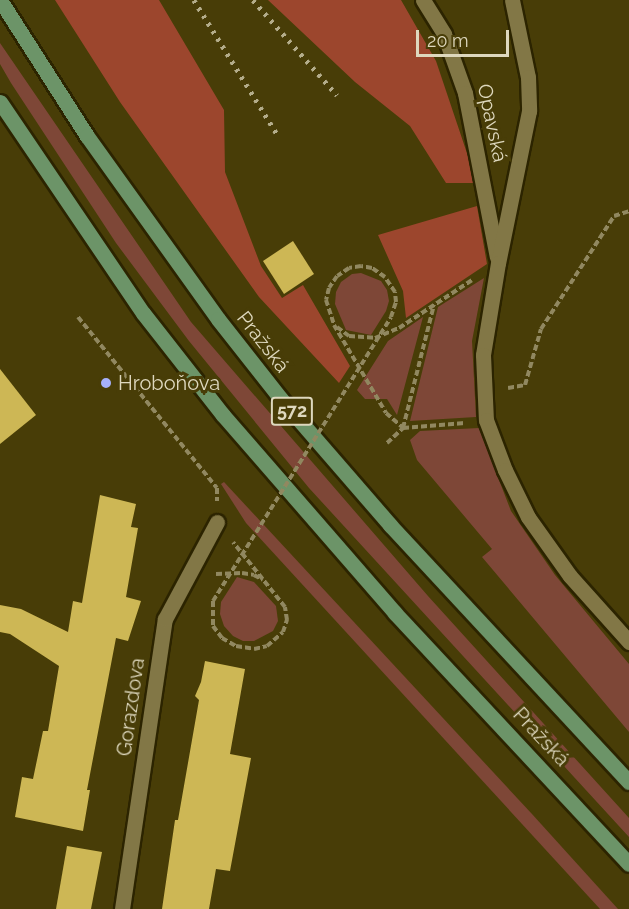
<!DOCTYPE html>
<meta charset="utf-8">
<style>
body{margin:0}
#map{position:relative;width:629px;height:909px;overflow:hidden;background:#483d07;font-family:Raleway,sans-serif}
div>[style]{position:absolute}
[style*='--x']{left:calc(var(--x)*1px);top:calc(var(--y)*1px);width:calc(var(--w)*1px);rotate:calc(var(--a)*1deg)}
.green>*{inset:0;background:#7e4737}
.forest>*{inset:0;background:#9c462d}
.building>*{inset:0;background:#cdb755}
.path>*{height:4px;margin-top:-2px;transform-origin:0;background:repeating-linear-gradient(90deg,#918860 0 6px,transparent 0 9px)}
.roads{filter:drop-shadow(2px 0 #2c2400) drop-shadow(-2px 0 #2c2400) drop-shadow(0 2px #2c2400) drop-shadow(0 -2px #2c2400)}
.minor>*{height:15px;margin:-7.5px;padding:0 7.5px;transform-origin:7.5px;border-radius:7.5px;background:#827746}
.primary>*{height:15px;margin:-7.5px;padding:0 7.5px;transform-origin:7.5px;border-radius:7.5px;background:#6c9468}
.rail>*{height:4.5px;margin-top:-2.25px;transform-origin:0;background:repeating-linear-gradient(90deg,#b4ad8b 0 3px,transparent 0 9px)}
.path-bridge>*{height:4px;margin-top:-2px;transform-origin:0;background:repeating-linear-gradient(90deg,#918860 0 6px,transparent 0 9px)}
.dots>*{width:16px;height:16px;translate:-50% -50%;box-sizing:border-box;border:3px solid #483d07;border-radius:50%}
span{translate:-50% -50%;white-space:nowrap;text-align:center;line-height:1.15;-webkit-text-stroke:6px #483d07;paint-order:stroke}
.shield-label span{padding:2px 4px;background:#483d07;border:2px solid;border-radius:4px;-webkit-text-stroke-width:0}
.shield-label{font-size:18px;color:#ded8be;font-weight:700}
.street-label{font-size:20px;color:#ded8be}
.poi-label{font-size:20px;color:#ded8be}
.left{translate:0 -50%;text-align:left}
.scale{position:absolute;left:416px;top:30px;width:93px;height:27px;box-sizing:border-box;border:3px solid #ded8be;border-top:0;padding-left:8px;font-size:18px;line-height:21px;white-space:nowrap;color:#ded8be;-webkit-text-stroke:4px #483d07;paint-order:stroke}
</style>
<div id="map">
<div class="green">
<div style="clip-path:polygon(0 43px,191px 322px,428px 596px,629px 818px,629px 837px,309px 488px,189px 341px,116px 243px,11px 83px,0 64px)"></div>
<div style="clip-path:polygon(361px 273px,381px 281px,387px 290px,389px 301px,386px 311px,371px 335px,346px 330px,335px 304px,336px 292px,341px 282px,352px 274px)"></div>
<div style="clip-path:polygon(484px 278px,472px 341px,476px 417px,410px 421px,438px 307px)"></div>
<div style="clip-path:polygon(423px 317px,397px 415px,387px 399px,365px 399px,357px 390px,388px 341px)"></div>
<div style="clip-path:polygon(479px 428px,511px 511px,555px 575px,629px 664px,629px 732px,482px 557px,492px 549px,417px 460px,410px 440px,420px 431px)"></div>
<div style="clip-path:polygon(224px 482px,532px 814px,618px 909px,600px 909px,246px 523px,221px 484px)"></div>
<div style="clip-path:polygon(237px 577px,254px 582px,276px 606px,278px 621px,273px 631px,254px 641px,243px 641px,233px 636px,224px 626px,220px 614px,221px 602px)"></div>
</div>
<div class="forest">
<div style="clip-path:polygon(55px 0,159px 0,224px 110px,225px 172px,261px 266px,282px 298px,303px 285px,350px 366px,339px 383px,259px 297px,120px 102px)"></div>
<div style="clip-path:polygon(268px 0,401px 0,436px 61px,477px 183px,446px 183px,410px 126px,355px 82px)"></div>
<div style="clip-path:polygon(477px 206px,487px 264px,406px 318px,403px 291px,378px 235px)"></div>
</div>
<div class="building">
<div style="clip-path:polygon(293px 241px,314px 274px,284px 294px,263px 261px)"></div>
<div style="clip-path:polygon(0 369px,36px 415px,0 444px)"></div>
<div style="clip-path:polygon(100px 495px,136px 504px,131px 527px,138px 528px,126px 597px,141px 601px,128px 641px,116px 638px,87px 790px,90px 790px,83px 831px,15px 817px,22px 777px,33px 779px,43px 731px,48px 731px,59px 666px,10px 634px,0 632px,0 605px,21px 609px,68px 632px,73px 601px,82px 603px)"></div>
<div style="clip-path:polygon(205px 661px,245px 669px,230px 754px,251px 758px,230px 871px,216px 869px,209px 909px,162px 909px,175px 820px,178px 820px,199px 700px,195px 696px,201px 682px)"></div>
<div style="clip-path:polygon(67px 846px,102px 852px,91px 909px,56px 909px)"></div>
</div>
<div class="path">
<div style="--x:78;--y:317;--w:220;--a:50.9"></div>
<div style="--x:217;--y:488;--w:13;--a:90"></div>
<div style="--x:391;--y:317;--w:16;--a:-72"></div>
<div style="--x:396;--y:302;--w:10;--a:-96"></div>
<div style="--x:395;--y:292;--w:18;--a:-124"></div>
<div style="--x:385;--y:277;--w:16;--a:-145"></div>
<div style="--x:372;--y:268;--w:11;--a:-170"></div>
<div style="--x:361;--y:266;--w:12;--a:171"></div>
<div style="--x:349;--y:268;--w:14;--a:146"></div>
<div style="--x:337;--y:276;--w:14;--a:124"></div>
<div style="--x:329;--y:288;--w:12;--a:104"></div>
<div style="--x:326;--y:300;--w:26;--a:72"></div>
<div style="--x:334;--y:325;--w:102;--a:59.4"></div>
<div style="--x:386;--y:413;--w:23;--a:41"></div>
<div style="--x:403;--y:428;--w:62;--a:-4.6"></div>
<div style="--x:337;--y:327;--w:15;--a:37"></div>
<div style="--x:349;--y:336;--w:26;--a:4"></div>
<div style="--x:375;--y:338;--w:26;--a:-23"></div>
<div style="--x:399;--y:328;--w:87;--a:-33.3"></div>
<div style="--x:508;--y:388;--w:17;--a:-10"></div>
<div style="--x:525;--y:385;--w:58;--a:-74.1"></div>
<div style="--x:541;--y:329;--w:135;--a:-57.1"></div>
<div style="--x:614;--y:216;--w:16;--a:-18"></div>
<div style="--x:387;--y:443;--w:22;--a:-43"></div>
<div style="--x:403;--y:428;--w:127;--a:-75.9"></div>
<div style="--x:216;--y:574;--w:26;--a:-2"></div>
<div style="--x:242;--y:573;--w:12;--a:9"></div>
<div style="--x:254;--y:575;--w:10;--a:29"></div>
<div style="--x:213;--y:601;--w:25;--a:90"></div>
<div style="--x:213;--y:626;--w:15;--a:53"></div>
<div style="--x:222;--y:638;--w:16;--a:30"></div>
<div style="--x:236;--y:646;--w:18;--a:9"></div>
<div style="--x:254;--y:649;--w:13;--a:-13"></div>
<div style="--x:267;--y:646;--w:21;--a:-41"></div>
<div style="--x:283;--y:632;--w:13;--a:-72"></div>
<div style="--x:287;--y:620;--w:13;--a:-99"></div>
<div style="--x:285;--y:607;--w:83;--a:-128.7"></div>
</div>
<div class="roads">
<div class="minor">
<div style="--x:423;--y:0;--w:40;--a:58"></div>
<div style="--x:444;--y:34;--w:63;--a:70.4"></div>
<div style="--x:465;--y:93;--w:167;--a:79"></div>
<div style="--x:512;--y:0;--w:79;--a:78.3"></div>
<div style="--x:528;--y:77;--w:34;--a:88"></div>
<div style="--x:529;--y:111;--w:155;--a:101.5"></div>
<div style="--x:498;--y:263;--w:93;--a:99.3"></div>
<div style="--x:483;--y:355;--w:65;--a:87.4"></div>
<div style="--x:486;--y:420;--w:53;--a:69.2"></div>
<div style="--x:505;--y:470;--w:52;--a:63.9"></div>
<div style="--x:528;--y:517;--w:72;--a:54.6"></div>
<div style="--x:570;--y:576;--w:89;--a:48.2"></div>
<div style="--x:122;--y:909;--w:293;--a:-81.6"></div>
<div style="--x:165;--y:619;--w:110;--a:-61.8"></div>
</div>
<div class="primary">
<div style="--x:0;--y:0;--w:161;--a:57.4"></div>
<div style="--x:87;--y:136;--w:225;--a:54.4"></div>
<div style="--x:218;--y:319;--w:102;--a:51.8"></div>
<div style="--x:281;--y:399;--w:167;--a:49.1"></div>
<div style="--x:390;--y:525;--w:351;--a:47.1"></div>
<div style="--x:0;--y:102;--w:255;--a:55.9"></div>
<div style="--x:143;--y:313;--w:130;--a:51.9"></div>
<div style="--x:223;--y:415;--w:262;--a:49"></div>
<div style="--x:395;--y:613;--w:343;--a:47"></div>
</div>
</div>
<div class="rail">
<div style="--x:194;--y:0;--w:161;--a:58.2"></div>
<div style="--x:253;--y:0;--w:127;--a:48.5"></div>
</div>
<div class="path-bridge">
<div style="--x:213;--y:601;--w:335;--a:-57.9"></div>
</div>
<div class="dots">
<div style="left:106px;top:383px;background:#a6b1fc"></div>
</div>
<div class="shield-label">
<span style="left:292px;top:411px">572</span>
</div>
<div class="street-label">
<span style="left:492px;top:123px;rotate:78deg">Opavská</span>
<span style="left:263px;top:342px;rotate:52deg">Pražská</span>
<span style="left:131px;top:707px;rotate:-82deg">Gorazdova</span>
<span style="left:541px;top:737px;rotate:47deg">Pražská</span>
</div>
<div class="poi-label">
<span class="left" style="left:118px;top:383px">Hroboňova</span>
</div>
<div class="scale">20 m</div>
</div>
